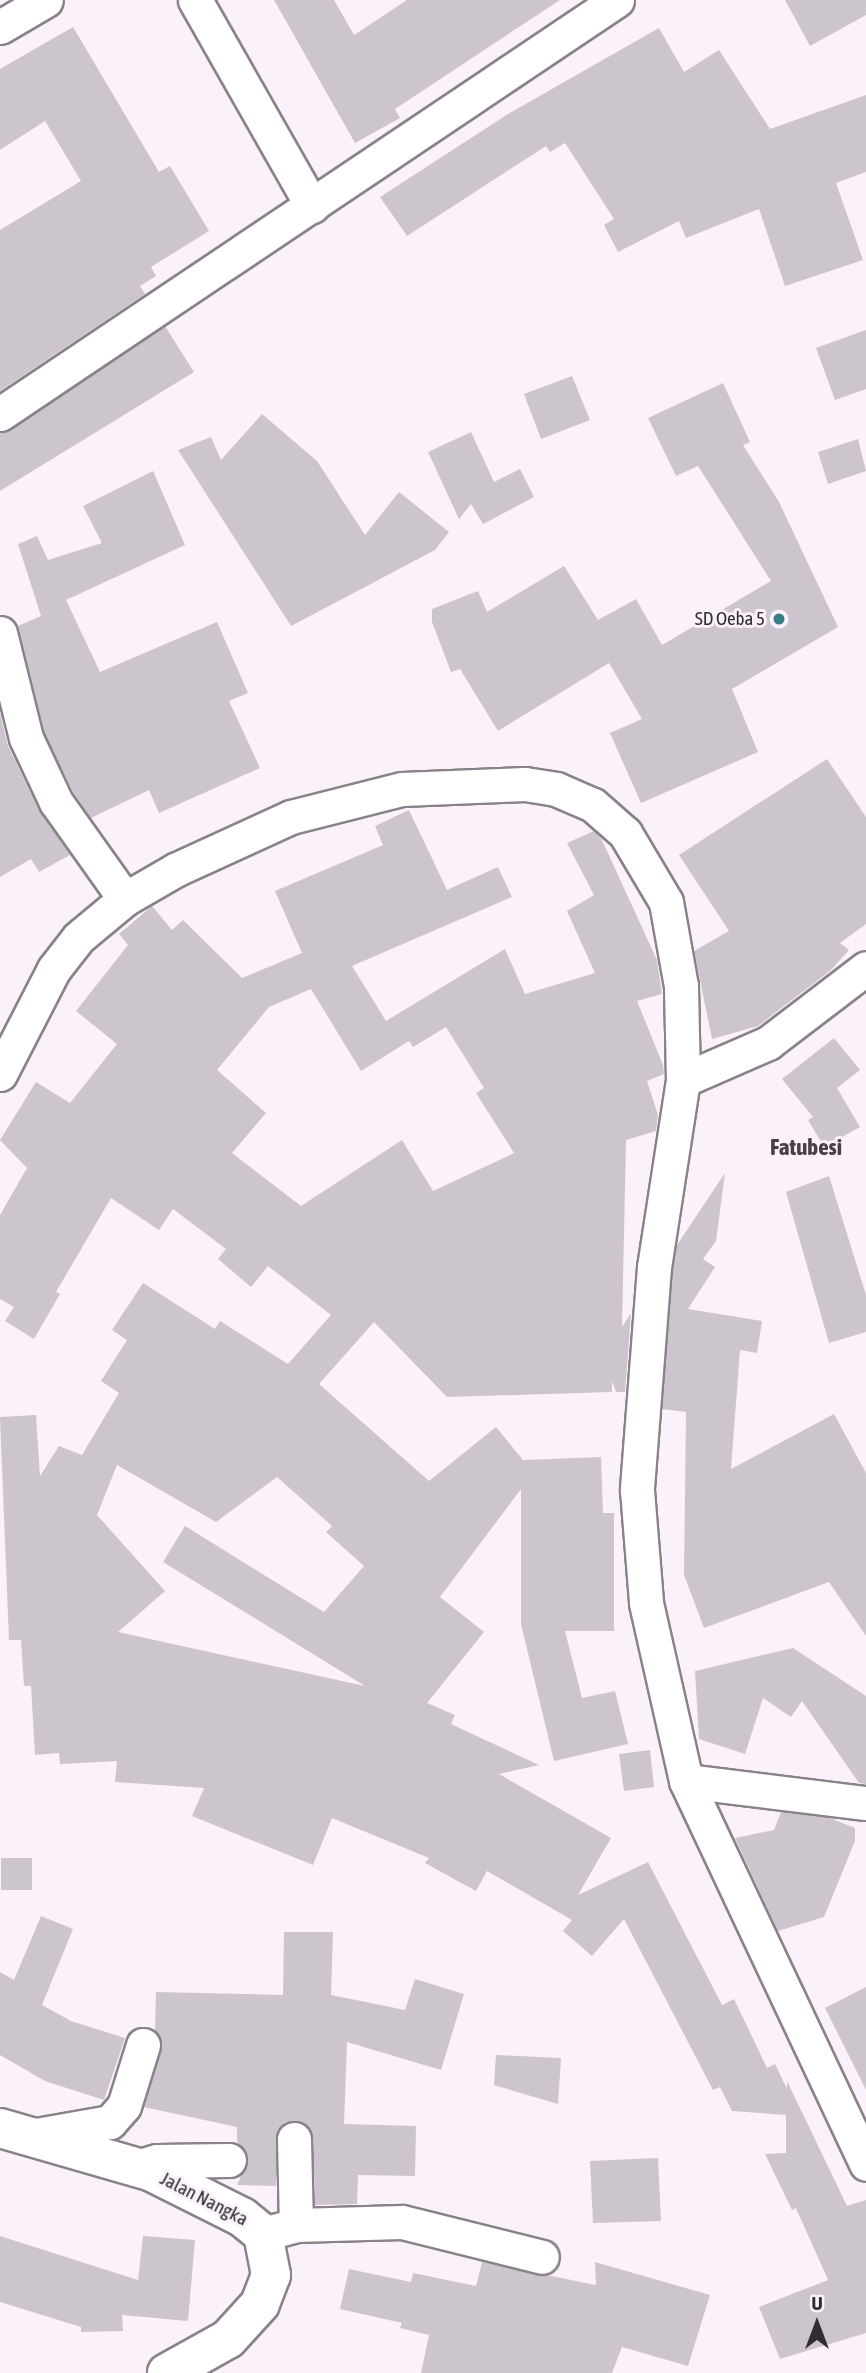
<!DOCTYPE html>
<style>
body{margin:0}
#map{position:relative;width:866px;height:2373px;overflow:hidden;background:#faf1fa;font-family:"Asap Condensed",sans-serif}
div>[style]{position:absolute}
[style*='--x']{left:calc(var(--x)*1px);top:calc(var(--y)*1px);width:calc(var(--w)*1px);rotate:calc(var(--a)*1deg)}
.building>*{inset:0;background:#cdc5ce}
.roads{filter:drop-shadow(2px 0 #8a828b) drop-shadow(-2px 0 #8a828b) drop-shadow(0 2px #8a828b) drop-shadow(0 -2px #8a828b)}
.minor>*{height:33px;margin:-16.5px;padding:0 16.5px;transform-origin:16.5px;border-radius:16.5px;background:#fff}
.tertiary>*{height:38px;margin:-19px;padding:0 19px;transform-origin:19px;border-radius:19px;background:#fff}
.dots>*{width:19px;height:19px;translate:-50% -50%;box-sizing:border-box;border:4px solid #faf1fa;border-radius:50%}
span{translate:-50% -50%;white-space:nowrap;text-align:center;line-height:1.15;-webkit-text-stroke:6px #faf1fa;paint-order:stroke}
.poi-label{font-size:19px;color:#312e32}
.right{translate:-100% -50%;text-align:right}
.street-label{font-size:19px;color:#312e32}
.quarter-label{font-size:23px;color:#474048;font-weight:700}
.north{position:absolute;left:782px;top:2289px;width:70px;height:70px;-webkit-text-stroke:5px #faf1fa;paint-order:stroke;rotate:0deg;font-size:19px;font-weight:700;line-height:28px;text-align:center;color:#312e32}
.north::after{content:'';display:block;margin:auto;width:24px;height:32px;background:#312e32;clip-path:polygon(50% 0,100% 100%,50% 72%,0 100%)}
</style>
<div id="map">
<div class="building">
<div style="clip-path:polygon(274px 0,334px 0,354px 35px,407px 0,560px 0,395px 109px,400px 118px,355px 143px)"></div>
<div style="clip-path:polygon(785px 0,866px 0,866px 15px,810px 46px)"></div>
<div style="clip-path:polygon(73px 27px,159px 172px,170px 166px,209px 231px,151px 267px,156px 276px,140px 286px,145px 294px,0 391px,0 230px,81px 181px,45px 121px,0 150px,0 69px)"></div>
<div style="clip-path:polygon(659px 28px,684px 72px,719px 50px,770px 129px,866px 95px,866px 172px,836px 183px,863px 260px,785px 286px,759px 209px,686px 238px,679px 221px,618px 252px,604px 225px,614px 219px,565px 143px,550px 152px,546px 146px,407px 236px,380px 197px,508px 114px)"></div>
<div style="clip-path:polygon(165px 326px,194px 372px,0 491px,0 433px)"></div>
<div style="clip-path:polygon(866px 330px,866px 389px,835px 400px,816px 348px)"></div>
<div style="clip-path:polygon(572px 376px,590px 420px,541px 439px,524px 394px)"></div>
<div style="clip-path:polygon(723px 383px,750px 442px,743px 445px,779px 502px,838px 627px,732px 689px,758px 752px,641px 803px,610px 733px,642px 719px,609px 663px,498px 731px,460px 669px,451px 672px,432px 622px,432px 609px,478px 591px,487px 612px,564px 566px,598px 620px,636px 599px,662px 645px,771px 581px,698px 466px,676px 476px,648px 418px)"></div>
<div style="clip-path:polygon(262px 414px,317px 461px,365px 535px,399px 492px,449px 532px,435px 550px,291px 626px,178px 450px,211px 437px,221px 460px)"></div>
<div style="clip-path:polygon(471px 432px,494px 482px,520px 469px,534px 497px,483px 524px,471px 504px,459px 519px,428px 452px)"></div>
<div style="clip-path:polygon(858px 439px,866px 471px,828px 484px,818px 452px)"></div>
<div style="clip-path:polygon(153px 471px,185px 545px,66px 600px,100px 672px,217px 622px,248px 693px,229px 701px,260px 768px,159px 813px,149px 790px,91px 818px,73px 792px,44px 732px,18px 626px,41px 616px,18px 544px,37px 536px,48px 560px,102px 543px,83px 506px)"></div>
<div style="clip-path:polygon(0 713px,8px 746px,39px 810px,70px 855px,39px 872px,31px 859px,0 877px)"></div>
<div style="clip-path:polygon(827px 759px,866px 817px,866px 924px,840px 943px,849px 950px,831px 970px,758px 1026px,712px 1039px,694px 951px,729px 931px,679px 855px)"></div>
<div style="clip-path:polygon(evenodd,409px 810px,447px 890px,498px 867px,512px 897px,352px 966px,386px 1021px,505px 949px,525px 994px,595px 973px,567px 911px,594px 895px,567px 843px,594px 831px,601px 838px,657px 960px,662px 994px,637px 1001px,663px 1065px,664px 1074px,647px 1081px,658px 1115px,656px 1131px,626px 1140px,622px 1327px,631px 1313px,625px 1392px,616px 1392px,612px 1381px,612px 1392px,447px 1397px,374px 1322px,319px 1384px,429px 1481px,496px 1427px,523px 1460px,601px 1457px,603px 1513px,614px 1513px,614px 1631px,565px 1631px,582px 1698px,615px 1691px,628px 1744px,554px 1761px,521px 1624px,521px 1489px,440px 1597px,484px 1632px,427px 1703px,455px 1715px,451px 1724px,539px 1765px,499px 1774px,611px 1838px,578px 1895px,648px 1862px,722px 2005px,734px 1999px,767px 2068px,775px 2064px,787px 2089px,787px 2081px,847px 2206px,866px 2200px,866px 2333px,780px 2359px,759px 2307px,828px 2280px,796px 2208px,792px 2210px,765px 2154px,786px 2153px,786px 2115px,732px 2111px,720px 2087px,713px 2090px,624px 1919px,592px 1956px,563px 1931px,572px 1920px,487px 1871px,476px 1891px,425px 1863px,429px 1858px,332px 1818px,313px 1865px,192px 1816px,204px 1788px,115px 1782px,117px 1761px,60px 1764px,59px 1753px,35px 1755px,31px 1686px,24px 1686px,21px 1640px,9px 1640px,0 1417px,36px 1415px,40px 1476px,59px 1446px,82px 1455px,119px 1393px,101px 1381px,127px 1340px,112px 1330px,143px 1283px,215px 1329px,220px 1321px,288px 1364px,331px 1315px,268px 1266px,251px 1287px,218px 1259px,226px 1249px,173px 1209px,159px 1230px,111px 1198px,56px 1292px,60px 1294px,34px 1339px,5px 1321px,14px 1307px,0 1299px,0 1215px,27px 1168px,0 1140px,36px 1082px,70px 1103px,117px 1044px,76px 1011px,128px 945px,119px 934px,152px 906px,172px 930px,183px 920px,242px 978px,302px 953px,275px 891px,383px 845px,375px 826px,409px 810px,311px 989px,361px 1071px,409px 1041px,413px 1047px,446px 1027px,484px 1088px,476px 1093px,514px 1153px,433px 1191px,402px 1140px,301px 1206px,232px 1153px,266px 1113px,217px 1070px,269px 1007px,311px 989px,409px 810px,117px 1465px,216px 1522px,277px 1477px,332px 1526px,326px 1532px,364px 1566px,324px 1612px,185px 1526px,163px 1562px,365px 1686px,118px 1632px,165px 1591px,97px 1515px,117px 1465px)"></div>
<div style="clip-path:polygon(834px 1038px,860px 1070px,837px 1088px,860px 1127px,824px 1147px,808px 1120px,813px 1117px,782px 1079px)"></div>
<div style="clip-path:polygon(725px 1173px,716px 1241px,703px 1259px,715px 1267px,688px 1309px,762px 1321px,757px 1353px,740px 1350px,731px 1469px,834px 1414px,866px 1473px,866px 1636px,829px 1582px,704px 1628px,684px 1575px,686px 1412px,662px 1409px,673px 1269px,677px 1245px)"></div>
<div style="clip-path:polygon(829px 1176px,866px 1295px,866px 1332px,829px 1343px,786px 1192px)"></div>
<div style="clip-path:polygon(793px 1648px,866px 1696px,866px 1784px,859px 1783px,802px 1701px,791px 1717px,763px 1698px,745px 1754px,699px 1739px,695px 1671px)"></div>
<div style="clip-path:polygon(650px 1750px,654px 1787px,624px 1791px,619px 1754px)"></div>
<div style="clip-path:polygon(781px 1812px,830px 1818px,855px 1828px,855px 1841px,824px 1917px,778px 1931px,735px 1838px,774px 1830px)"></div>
<div style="clip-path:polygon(1px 1858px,32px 1858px,32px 1890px,1px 1890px)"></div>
<div style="clip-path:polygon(41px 1916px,73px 1929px,42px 2005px,71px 2021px,125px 2038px,104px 2100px,45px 2081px,0 2055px,0 1972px,14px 1980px)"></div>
<div style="clip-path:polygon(284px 1932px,333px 1932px,331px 1995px,405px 2010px,415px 1979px,464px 1994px,441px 2070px,347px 2042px,344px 2124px,416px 2126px,415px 2176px,358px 2175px,357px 2204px,315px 2205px,313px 2139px,303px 2122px,285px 2122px,277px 2130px,276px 2186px,237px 2185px,248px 2160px,237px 2141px,237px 2127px,144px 2107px,161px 2050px,155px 2030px,156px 1992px,283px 1995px)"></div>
<div style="clip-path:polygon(866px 1987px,866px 2090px,825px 2008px)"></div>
<div style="clip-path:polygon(496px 2055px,561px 2058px,558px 2104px,494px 2085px)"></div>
<div style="clip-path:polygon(658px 2158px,661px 2221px,593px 2223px,590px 2161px)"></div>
<div style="clip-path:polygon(0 2236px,138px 2280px,143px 2236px,195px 2240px,188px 2321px,122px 2315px,123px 2331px,81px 2332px,81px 2327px,0 2302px)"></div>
<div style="clip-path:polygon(482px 2262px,596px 2285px,595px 2262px,710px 2295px,688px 2366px,622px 2347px,612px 2373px,421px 2373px,429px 2335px,400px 2328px,402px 2323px,340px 2309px,349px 2269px,411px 2282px,413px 2273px,476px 2286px)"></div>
</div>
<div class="roads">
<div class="minor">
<div style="--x:195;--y:0;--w:237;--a:60.4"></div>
<div style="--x:0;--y:27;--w:53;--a:-30.4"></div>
<div style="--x:0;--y:414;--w:743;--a:-33.86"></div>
<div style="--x:0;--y:633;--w:108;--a:76.1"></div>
<div style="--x:26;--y:738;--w:71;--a:64.9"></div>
<div style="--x:56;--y:802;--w:119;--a:54.6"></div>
<div style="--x:0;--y:1074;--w:118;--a:-62.8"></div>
<div style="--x:54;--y:969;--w:39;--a:-52"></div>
<div style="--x:78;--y:938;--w:61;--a:-39.7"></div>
<div style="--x:125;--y:899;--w:58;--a:-30.1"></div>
<div style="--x:175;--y:870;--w:128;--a:-24.6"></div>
<div style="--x:291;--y:817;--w:114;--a:-14.2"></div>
<div style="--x:402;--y:789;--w:123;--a:-2.3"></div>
<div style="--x:525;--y:784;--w:31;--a:9"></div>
<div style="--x:556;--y:789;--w:40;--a:23.4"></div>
<div style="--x:593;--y:805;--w:43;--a:41.2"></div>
<div style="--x:625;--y:833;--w:80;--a:59.3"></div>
<div style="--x:666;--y:902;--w:85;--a:79.9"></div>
<div style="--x:681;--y:986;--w:94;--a:88.8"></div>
<div style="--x:683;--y:1080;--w:189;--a:98.8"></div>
<div style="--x:654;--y:1267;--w:224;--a:94.4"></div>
<div style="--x:637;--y:1490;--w:113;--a:85.4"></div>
<div style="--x:646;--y:1603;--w:182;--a:77.3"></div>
<div style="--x:686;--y:1781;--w:423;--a:64.8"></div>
<div style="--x:683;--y:1080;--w:93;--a:-23.5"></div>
<div style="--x:768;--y:1043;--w:123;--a:-37.4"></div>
<div style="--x:686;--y:1781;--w:181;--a:7"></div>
<div style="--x:36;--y:2135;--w:75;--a:-10"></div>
<div style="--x:110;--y:2122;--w:21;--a:-49"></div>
<div style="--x:124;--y:2106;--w:64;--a:-72.7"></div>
<div style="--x:294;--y:2139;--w:86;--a:88.7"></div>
<div style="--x:136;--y:2167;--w:22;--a:-16"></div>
<div style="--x:157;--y:2161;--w:72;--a:-0.8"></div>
<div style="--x:263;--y:2234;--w:34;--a:-15"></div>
<div style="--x:296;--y:2225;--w:106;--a:-1.6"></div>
<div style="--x:402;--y:2222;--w:144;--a:14"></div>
</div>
<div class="tertiary">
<div style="--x:0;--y:2128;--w:158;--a:16.1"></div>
<div style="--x:152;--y:2172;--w:101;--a:26.6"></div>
<div style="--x:242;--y:2217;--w:27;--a:39"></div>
<div style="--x:263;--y:2234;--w:42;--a:79"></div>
<div style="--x:271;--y:2275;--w:31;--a:111"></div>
<div style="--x:260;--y:2304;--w:47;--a:132.4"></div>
<div style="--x:228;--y:2339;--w:70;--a:150.9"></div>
</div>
</div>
<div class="dots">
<div style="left:779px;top:619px;background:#357e84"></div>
</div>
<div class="poi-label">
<span class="right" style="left:765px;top:619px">SD Oeba 5</span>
</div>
<div class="street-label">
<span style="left:204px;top:2199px;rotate:27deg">Jalan Nangka</span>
</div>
<div class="quarter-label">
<span style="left:806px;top:1147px">Fatubesi</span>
</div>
<div class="north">U</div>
</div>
